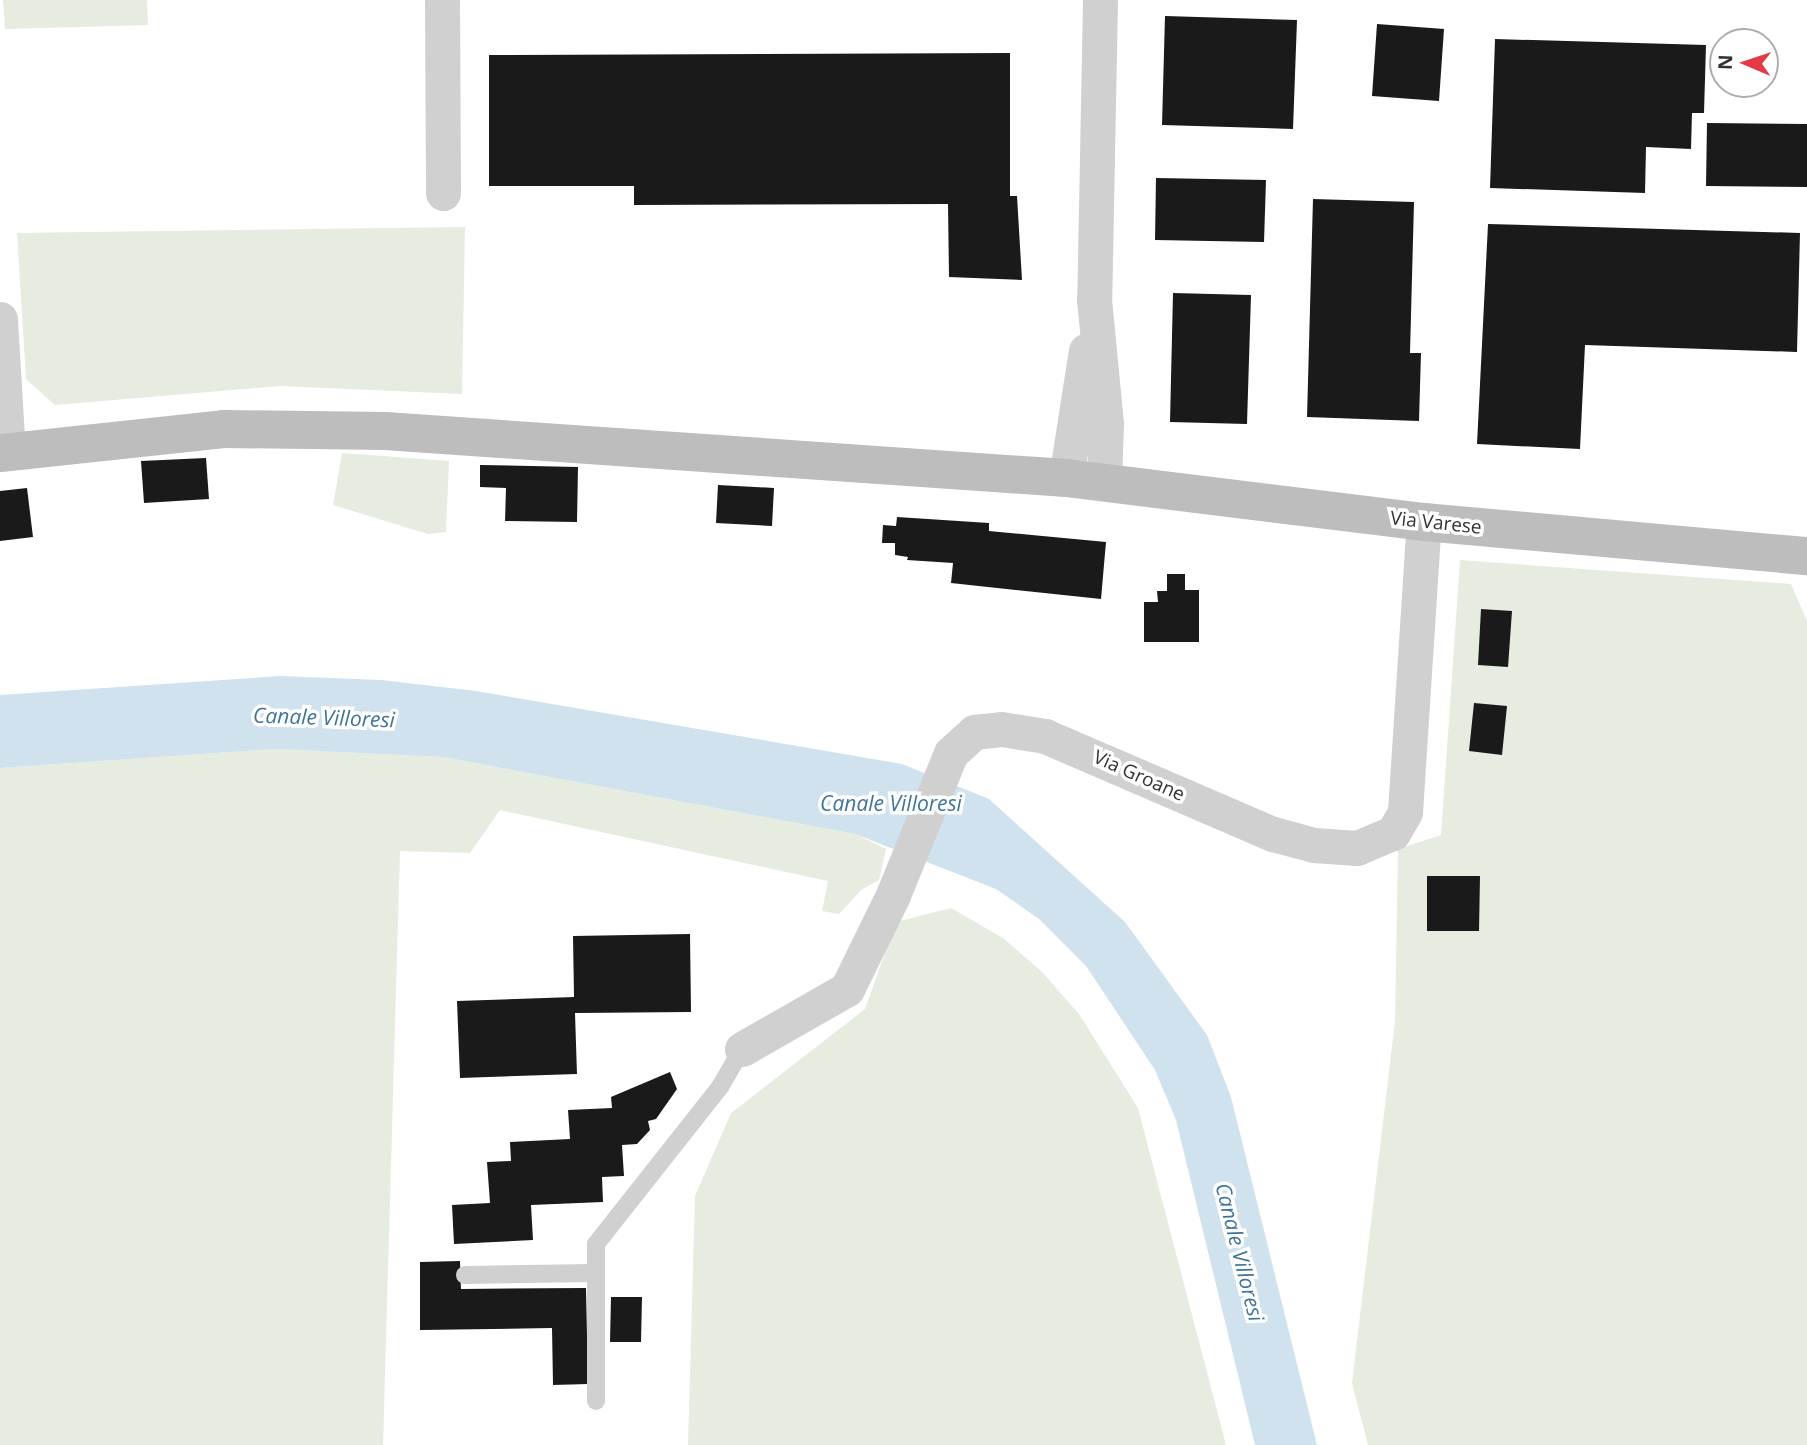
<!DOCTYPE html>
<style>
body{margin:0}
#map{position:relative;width:1807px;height:1445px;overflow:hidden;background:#fff;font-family:"Open Sans",sans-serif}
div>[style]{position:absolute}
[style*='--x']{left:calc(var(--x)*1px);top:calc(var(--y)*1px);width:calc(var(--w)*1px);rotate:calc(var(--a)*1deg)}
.green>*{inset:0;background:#e6ecdf}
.water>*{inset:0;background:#cfe2ee}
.building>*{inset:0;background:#1a1a1a}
.lane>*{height:18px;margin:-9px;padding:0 9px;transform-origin:9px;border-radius:9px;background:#d0d0d0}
.street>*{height:35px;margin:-17.5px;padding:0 17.5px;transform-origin:17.5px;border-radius:17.5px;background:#d0d0d0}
.secondary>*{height:38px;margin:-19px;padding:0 19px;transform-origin:19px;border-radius:19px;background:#bdbdbd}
span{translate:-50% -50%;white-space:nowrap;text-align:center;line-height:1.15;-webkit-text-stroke:7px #fff;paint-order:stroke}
.street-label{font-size:19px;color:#333}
.water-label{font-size:21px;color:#3f7597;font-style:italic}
.north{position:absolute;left:1709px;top:28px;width:70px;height:70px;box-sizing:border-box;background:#fff;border:2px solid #adadad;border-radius:50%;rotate:272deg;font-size:19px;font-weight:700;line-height:28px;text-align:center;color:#333}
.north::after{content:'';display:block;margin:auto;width:24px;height:32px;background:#e63946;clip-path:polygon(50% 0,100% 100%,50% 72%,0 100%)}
</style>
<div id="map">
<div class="green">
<div style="clip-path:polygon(3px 0,147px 0,148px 25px,5px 29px)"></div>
<div style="clip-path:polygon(465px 227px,462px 394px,280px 386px,55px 405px,26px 379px,17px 233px)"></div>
<div style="clip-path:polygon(342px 453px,449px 461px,446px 532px,428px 534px,333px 505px)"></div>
<div style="clip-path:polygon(1460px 560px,1791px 584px,1807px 621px,1807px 1445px,1368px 1445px,1352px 1383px,1395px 1021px,1398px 849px,1441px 835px)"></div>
<div style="clip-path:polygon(275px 749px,443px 757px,855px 834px,886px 849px,879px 880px,861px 890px,839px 914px,822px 911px,828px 881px,500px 810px,470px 853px,400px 851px,383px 1445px,0 1445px,0 768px)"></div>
<div style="clip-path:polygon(951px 908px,1003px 938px,1042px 972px,1079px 1014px,1138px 1108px,1226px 1445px,688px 1445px,695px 1196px,731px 1113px,865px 1009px,896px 922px)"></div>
</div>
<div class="water">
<div style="clip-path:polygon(280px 676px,381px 680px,476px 691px,902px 764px,989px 799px,1125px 922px,1207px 1035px,1231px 1097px,1317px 1445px,1255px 1445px,1176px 1120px,1155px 1070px,1086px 966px,1039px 919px,996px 889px,855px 834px,443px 757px,275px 749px,0 768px,0 695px)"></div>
</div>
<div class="building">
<div style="clip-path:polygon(1165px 16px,1297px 20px,1293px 129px,1162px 125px)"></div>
<div style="clip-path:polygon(1377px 24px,1444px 29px,1439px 101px,1372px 96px)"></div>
<div style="clip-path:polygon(1495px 39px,1706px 45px,1704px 113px,1692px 113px,1691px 149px,1646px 147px,1645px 193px,1490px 188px)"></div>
<div style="clip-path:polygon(1010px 53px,1010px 196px,1017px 196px,1022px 280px,949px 277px,948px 204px,634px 205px,634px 186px,489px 186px,489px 55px)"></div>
<div style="clip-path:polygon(1707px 123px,1807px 124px,1807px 187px,1706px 186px)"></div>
<div style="clip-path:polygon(1156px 178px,1266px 180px,1264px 242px,1155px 240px)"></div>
<div style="clip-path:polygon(1313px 199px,1414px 202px,1410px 353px,1421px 353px,1419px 421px,1307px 417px)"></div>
<div style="clip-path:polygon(1488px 224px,1800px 233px,1797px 352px,1585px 345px,1580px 449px,1477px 444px)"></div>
<div style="clip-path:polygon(1173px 293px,1251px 295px,1247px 424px,1170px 422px)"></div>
<div style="clip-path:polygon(206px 458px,209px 499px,144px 503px,141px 461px)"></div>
<div style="clip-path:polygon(480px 465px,578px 467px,577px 522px,505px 521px,506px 488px,480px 487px)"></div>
<div style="clip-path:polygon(718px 485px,774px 488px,772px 526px,716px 523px)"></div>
<div style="clip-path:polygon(27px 488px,33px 537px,0 541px,0 491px)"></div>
<div style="clip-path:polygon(897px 517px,989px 523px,989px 531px,1106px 542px,1101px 599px,951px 583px,953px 563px,907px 560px,908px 557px,895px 555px,895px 543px,882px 543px,883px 525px,896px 526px)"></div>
<div style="clip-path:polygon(1167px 574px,1185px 574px,1185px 590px,1199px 590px,1199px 642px,1144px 642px,1144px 602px,1158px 602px,1157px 591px,1167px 591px)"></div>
<div style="clip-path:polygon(1481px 609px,1512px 611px,1508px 667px,1478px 665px)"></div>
<div style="clip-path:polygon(1474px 703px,1507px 706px,1502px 755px,1469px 751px)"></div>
<div style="clip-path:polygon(1427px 876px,1480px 876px,1479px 931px,1427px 931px)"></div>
<div style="clip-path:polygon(690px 934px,691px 1012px,575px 1013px,577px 1074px,460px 1078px,457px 1001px,574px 997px,573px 936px)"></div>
<div style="clip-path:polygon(670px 1072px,677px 1089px,656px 1119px,648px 1121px,650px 1130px,637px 1144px,622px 1145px,624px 1176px,602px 1177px,603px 1202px,531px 1205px,533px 1240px,454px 1244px,452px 1205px,490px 1203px,487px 1162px,511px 1161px,510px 1142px,570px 1139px,568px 1110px,612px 1108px,611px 1097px)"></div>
<div style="clip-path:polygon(460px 1261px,461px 1289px,586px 1288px,588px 1384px,553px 1385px,552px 1328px,420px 1330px,420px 1262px)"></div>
<div style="clip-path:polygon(611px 1297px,642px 1297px,641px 1342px,610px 1342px)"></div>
</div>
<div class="lane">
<div style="--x:465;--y:1275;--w:129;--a:-0.9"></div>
<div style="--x:596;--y:1401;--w:157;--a:-90"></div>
<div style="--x:596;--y:1244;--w:200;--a:-51.7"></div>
<div style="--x:720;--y:1087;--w:44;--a:-59.9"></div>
</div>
<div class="street">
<div style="--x:442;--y:0;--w:193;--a:89.7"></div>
<div style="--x:1100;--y:0;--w:299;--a:91.1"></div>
<div style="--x:1094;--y:299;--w:125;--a:84.5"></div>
<div style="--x:1106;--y:423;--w:59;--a:91.9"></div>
<div style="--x:0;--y:319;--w:133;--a:86.6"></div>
<div style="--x:1066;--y:478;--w:129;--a:-81.1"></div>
<div style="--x:742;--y:1049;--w:121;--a:-29.7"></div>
<div style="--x:847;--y:989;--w:105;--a:-63.9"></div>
<div style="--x:893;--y:895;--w:153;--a:-67.8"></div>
<div style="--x:951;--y:753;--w:31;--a:-42"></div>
<div style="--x:974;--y:732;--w:27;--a:-6"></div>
<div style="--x:1001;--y:729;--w:45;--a:9"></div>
<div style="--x:1045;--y:736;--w:248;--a:23.3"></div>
<div style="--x:1273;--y:834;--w:42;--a:15"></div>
<div style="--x:1314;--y:845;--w:43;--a:4"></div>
<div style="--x:1357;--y:848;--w:39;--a:-23"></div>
<div style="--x:1393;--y:833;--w:24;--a:-60"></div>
<div style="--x:1405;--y:812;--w:291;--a:-86.3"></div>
</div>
<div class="secondary">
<div style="--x:0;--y:453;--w:225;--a:-6.1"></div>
<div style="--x:224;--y:429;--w:161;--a:0.7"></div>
<div style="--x:385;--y:431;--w:683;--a:3.95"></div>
<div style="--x:1066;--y:478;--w:361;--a:7"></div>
<div style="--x:1424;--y:522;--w:385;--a:5.1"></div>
</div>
<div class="street-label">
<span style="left:1436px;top:523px;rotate:6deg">Via Varese</span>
<span style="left:1139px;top:776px;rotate:24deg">Via Groane</span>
</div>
<div class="water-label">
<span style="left:324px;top:717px;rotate:2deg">Canale Villoresi</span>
<span style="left:891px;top:803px">Canale Villoresi</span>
<span style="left:1240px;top:1252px;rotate:76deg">Canale Villoresi</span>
</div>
<div class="north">N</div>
</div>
